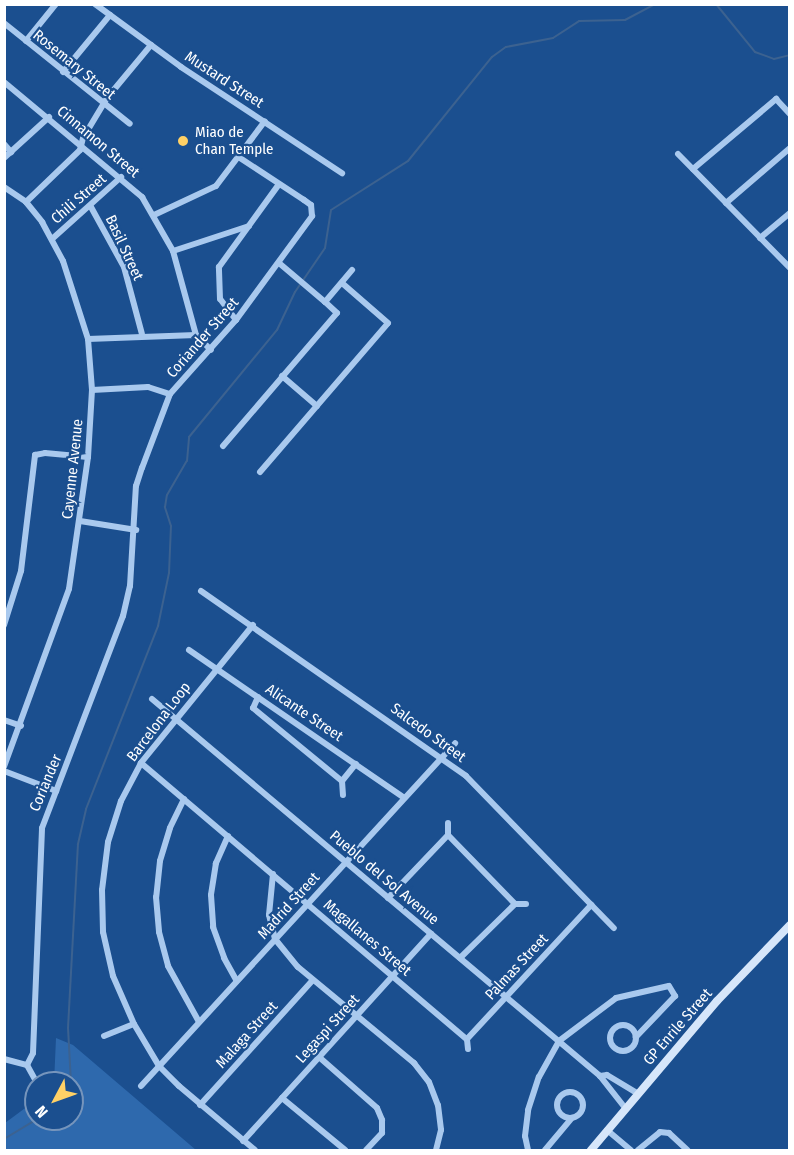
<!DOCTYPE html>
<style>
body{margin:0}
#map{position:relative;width:794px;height:1155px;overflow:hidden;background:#1b4f8f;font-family:"Fira Sans Condensed",sans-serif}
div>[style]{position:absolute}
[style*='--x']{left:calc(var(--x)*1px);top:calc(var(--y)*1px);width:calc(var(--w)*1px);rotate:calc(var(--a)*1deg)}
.green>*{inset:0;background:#2e69ad}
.stream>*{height:2px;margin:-1px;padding:0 1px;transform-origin:1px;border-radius:1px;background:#3c6290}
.street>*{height:6px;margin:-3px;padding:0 3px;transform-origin:3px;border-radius:3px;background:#a9c9ee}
.street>.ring{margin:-3px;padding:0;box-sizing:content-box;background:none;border:6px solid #a9c9ee;border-radius:50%}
.secondary>*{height:8px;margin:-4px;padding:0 4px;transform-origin:4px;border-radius:4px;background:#d6e6fa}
.dots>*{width:16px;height:16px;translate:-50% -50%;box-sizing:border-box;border:3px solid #1b4f8f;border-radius:50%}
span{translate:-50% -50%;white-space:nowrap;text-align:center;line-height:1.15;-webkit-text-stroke:4.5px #1b4f8f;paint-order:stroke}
.street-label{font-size:15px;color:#fff}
.poi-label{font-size:15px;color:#fff}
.left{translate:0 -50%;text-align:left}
.frame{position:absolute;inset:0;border:6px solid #fff;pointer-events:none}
.north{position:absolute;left:24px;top:1071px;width:60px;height:60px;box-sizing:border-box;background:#1b4f8f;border:2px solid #7695bc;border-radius:50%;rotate:229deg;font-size:16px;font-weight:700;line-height:24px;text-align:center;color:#fff}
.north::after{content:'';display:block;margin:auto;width:21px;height:27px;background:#ffd166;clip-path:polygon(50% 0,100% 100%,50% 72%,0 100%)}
</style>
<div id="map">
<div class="green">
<div style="clip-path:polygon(56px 1038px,73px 1045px,196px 1150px,5px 1150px,5px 1123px,36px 1100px,36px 1119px,72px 1119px,72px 1083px,54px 1083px)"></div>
</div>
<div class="stream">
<div style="--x:716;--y:4;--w:62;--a:50.9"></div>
<div style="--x:755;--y:52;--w:20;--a:20"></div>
<div style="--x:774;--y:59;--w:16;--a:-14"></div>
<div style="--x:71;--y:1083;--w:55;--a:-93.1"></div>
<div style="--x:68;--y:1028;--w:184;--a:-86.9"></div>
<div style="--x:78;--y:844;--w:36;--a:-77"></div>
<div style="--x:86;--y:809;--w:197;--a:-68.5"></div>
<div style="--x:158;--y:626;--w:54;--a:-78.3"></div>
<div style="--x:169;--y:573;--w:47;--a:-87.6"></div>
<div style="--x:171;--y:526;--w:20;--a:-108"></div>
<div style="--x:165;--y:507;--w:12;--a:-81"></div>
<div style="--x:167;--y:495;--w:39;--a:-60"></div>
<div style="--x:187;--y:461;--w:24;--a:-85"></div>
<div style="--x:189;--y:437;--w:139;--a:-50.6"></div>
<div style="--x:277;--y:330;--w:42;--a:-64.7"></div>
<div style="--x:295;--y:292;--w:53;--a:-55.7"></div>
<div style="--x:325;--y:248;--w:38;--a:-81"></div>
<div style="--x:331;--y:210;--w:91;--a:-32.5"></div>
<div style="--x:408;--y:161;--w:134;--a:-51.1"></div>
<div style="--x:492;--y:57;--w:17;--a:-36"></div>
<div style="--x:506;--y:47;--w:48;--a:-10.8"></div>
<div style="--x:553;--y:38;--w:31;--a:-33"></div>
<div style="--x:579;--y:21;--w:46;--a:-1.2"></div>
<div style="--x:625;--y:20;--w:34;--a:-28"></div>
<div style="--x:4;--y:1139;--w:39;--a:-31"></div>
</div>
<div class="street">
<div style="--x:95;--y:4;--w:107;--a:36.2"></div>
<div style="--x:181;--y:67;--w:193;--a:33.4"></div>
<div style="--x:4;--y:23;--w:161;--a:38.7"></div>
<div style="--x:26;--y:41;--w:48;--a:-51"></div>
<div style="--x:63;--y:72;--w:74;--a:-50.5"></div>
<div style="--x:4;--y:82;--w:180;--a:39.8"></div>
<div style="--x:142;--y:197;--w:62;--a:60.1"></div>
<div style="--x:173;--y:251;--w:87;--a:74.7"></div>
<div style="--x:4;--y:144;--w:11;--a:49"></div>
<div style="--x:678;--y:154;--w:160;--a:45.5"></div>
<div style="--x:4;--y:158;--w:61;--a:-42.3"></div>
<div style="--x:693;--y:169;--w:109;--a:-40.1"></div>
<div style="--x:776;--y:99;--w:21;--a:47"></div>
<div style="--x:4;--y:187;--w:27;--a:34"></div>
<div style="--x:26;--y:202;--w:26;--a:51"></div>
<div style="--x:42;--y:222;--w:44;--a:61.7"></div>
<div style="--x:63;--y:261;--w:82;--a:72.2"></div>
<div style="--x:88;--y:339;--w:51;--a:85.5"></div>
<div style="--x:92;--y:390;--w:67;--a:93.4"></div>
<div style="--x:88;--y:457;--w:133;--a:98.2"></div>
<div style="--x:69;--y:589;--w:189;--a:110.1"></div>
<div style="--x:26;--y:202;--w:75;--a:-43.9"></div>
<div style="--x:80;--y:150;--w:12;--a:-76"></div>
<div style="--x:83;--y:138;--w:47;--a:-59"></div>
<div style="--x:107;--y:98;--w:69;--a:-50.3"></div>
<div style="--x:726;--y:203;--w:84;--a:-40.7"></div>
<div style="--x:91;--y:207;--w:68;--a:61.2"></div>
<div style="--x:124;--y:267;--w:69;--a:75"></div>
<div style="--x:154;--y:215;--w:68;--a:-25.1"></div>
<div style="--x:216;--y:186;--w:81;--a:-53"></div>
<div style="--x:760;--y:238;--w:39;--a:-40"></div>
<div style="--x:52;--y:239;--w:93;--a:-41.9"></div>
<div style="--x:173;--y:251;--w:80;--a:-18.2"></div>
<div style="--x:279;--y:263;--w:60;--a:40.3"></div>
<div style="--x:325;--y:302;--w:42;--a:-49.8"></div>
<div style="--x:236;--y:320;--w:26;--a:-127"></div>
<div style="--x:220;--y:299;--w:32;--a:-92"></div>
<div style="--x:219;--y:267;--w:102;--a:-54.1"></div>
<div style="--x:88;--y:339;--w:108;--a:-2.1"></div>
<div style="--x:196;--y:335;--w:21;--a:45"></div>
<div style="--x:282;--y:376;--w:46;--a:40.6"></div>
<div style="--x:92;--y:390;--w:56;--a:-3.1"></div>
<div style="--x:148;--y:387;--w:23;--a:18"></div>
<div style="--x:223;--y:446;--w:175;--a:-49.4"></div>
<div style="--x:337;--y:313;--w:16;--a:-137"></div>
<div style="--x:260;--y:472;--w:196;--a:-49.3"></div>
<div style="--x:388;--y:323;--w:61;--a:-139"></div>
<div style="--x:80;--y:521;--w:57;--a:9.1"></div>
<div style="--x:201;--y:591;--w:323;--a:34.9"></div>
<div style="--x:466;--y:776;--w:212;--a:45.8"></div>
<div style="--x:4;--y:625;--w:57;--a:-72.5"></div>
<div style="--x:21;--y:571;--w:117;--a:-83.1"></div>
<div style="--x:35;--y:455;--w:10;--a:-11"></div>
<div style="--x:45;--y:453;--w:43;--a:5.3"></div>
<div style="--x:253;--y:625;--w:178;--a:129.1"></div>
<div style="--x:141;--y:763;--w:43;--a:117.8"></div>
<div style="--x:121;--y:801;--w:43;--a:107.6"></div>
<div style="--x:108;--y:842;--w:48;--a:97.1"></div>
<div style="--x:102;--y:890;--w:42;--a:88.6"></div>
<div style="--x:103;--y:932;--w:45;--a:77.2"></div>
<div style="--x:113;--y:976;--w:52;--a:66.4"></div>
<div style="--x:134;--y:1024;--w:49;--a:59.2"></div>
<div style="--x:159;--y:1066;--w:28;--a:45"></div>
<div style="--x:179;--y:1086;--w:99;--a:40.1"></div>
<div style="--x:189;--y:650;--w:261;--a:34.5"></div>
<div style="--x:258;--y:697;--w:12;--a:114"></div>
<div style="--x:253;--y:708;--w:115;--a:39.4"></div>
<div style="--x:342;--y:781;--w:22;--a:-51"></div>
<div style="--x:152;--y:699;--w:586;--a:40.08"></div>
<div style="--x:600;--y:1076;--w:42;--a:51.8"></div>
<div style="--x:4;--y:720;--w:18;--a:19"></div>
<div style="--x:141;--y:763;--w:427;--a:40.3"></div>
<div style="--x:4;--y:771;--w:56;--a:21"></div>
<div style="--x:342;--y:781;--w:14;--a:86"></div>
<div style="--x:184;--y:799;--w:32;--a:116"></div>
<div style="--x:170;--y:828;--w:34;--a:107"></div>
<div style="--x:160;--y:861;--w:36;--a:96"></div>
<div style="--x:156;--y:897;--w:35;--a:85"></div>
<div style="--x:159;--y:932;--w:35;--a:75"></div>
<div style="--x:168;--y:966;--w:64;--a:61"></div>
<div style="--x:448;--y:835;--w:96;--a:45.8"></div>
<div style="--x:448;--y:835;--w:12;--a:-90"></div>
<div style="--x:228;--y:836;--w:30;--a:114"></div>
<div style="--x:216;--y:863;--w:32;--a:99"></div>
<div style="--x:211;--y:895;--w:32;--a:86"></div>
<div style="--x:213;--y:927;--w:33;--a:70"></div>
<div style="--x:224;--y:958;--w:26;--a:61"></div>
<div style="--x:273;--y:874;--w:41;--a:95.6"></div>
<div style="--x:269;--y:915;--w:25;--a:76"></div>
<div style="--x:275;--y:939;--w:36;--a:51"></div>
<div style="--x:298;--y:967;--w:151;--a:39.6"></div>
<div style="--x:414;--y:1063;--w:24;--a:52"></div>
<div style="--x:429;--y:1082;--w:25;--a:69"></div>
<div style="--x:438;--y:1105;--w:25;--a:83"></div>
<div style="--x:441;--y:1130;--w:21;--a:104"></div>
<div style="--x:388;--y:898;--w:87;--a:-46.4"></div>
<div style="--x:515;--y:904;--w:11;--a:0"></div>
<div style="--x:460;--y:958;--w:77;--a:-44.5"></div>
<div class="ring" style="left:610px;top:1025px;width:20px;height:20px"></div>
<div style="--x:104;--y:1036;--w:32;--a:-22"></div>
<div style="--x:468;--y:1049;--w:10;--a:-96"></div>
<div style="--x:467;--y:1039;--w:183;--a:-47.2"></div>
<div style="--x:319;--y:1057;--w:77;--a:41.3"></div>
<div style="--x:377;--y:1108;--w:13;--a:67"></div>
<div style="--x:382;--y:1120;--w:13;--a:90"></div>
<div style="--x:382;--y:1133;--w:23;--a:133"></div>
<div style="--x:4;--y:1059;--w:24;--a:15"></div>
<div style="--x:27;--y:1065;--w:13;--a:-63"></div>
<div style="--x:33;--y:1053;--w:225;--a:-87.7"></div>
<div style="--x:42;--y:828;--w:227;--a:-69.1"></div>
<div style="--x:123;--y:616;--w:31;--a:-77"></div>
<div style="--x:130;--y:586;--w:100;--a:-86.6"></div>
<div style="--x:136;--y:486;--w:19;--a:-72"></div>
<div style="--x:142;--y:468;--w:79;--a:-69.3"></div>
<div style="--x:170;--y:394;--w:99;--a:-48.3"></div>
<div style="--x:236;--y:320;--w:129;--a:-53.8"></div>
<div style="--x:312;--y:216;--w:11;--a:-95"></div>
<div style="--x:311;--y:205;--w:9;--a:-144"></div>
<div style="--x:304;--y:200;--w:77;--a:-146.7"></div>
<div style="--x:27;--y:1065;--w:21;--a:61"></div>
<div style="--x:600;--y:1076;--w:7;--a:-8"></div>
<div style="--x:607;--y:1075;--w:37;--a:31"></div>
<div style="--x:141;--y:1086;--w:465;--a:-47.5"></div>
<div class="ring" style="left:557px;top:1092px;width:20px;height:20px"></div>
<div style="--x:282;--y:1098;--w:82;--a:39.5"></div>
<div style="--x:200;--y:1105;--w:167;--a:-47.9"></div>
<div style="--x:607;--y:1130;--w:31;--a:40"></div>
<div style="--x:243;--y:1141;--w:280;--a:-47.8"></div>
<div style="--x:528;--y:1150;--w:14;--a:-102"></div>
<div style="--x:525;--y:1136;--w:26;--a:-83"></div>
<div style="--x:528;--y:1110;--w:35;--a:-72"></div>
<div style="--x:539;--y:1077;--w:41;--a:-60.9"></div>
<div style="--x:559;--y:1041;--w:71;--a:-37"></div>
<div style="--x:616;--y:998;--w:54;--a:-12.8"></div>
<div style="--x:669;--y:986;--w:12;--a:59"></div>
<div style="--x:675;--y:996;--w:57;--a:133.6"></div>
<div style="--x:545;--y:1150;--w:40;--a:-50"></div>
<div style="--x:638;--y:1150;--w:28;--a:-39"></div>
<div style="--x:660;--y:1132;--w:9;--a:6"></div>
<div style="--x:669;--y:1133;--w:25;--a:43"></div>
</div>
<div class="secondary">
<div style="--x:591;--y:1150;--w:195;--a:-49.8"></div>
<div style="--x:717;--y:1001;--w:105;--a:-46.2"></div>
</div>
<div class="dots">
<div style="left:183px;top:141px;background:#ffd166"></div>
</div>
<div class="street-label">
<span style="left:74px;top:65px;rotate:39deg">Rosemary Street</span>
<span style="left:224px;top:80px;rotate:33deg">Mustard Street</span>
<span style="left:98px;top:142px;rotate:40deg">Cinnamon Street</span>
<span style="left:79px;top:199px;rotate:-41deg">Chili Street</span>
<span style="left:124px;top:248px;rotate:65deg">Basil Street</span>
<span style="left:203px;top:338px;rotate:-49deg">Coriander Street</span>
<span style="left:73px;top:469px;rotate:-84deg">Cayenne Avenue</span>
<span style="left:304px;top:713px;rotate:34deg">Alicante Street</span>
<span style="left:159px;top:722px;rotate:-53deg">Barcelona Loop</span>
<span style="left:428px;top:733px;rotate:36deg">Salcedo Street</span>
<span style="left:46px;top:783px;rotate:-67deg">Coriander</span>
<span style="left:384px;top:878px;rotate:40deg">Pueblo del Sol Avenue</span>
<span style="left:289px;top:906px;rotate:-48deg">Madrid Street</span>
<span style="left:367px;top:938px;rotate:40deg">Magallanes Street</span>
<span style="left:517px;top:967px;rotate:-47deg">Palmas Street</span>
<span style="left:678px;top:1027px;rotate:-49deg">GP Enrile Street</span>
<span style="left:328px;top:1029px;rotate:-48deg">Legaspi Street</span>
<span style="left:247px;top:1035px;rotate:-48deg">Malaga Street</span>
</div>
<div class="poi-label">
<span class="left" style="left:195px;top:141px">Miao de<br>Chan Temple</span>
</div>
<div class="frame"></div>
<div class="north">N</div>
</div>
